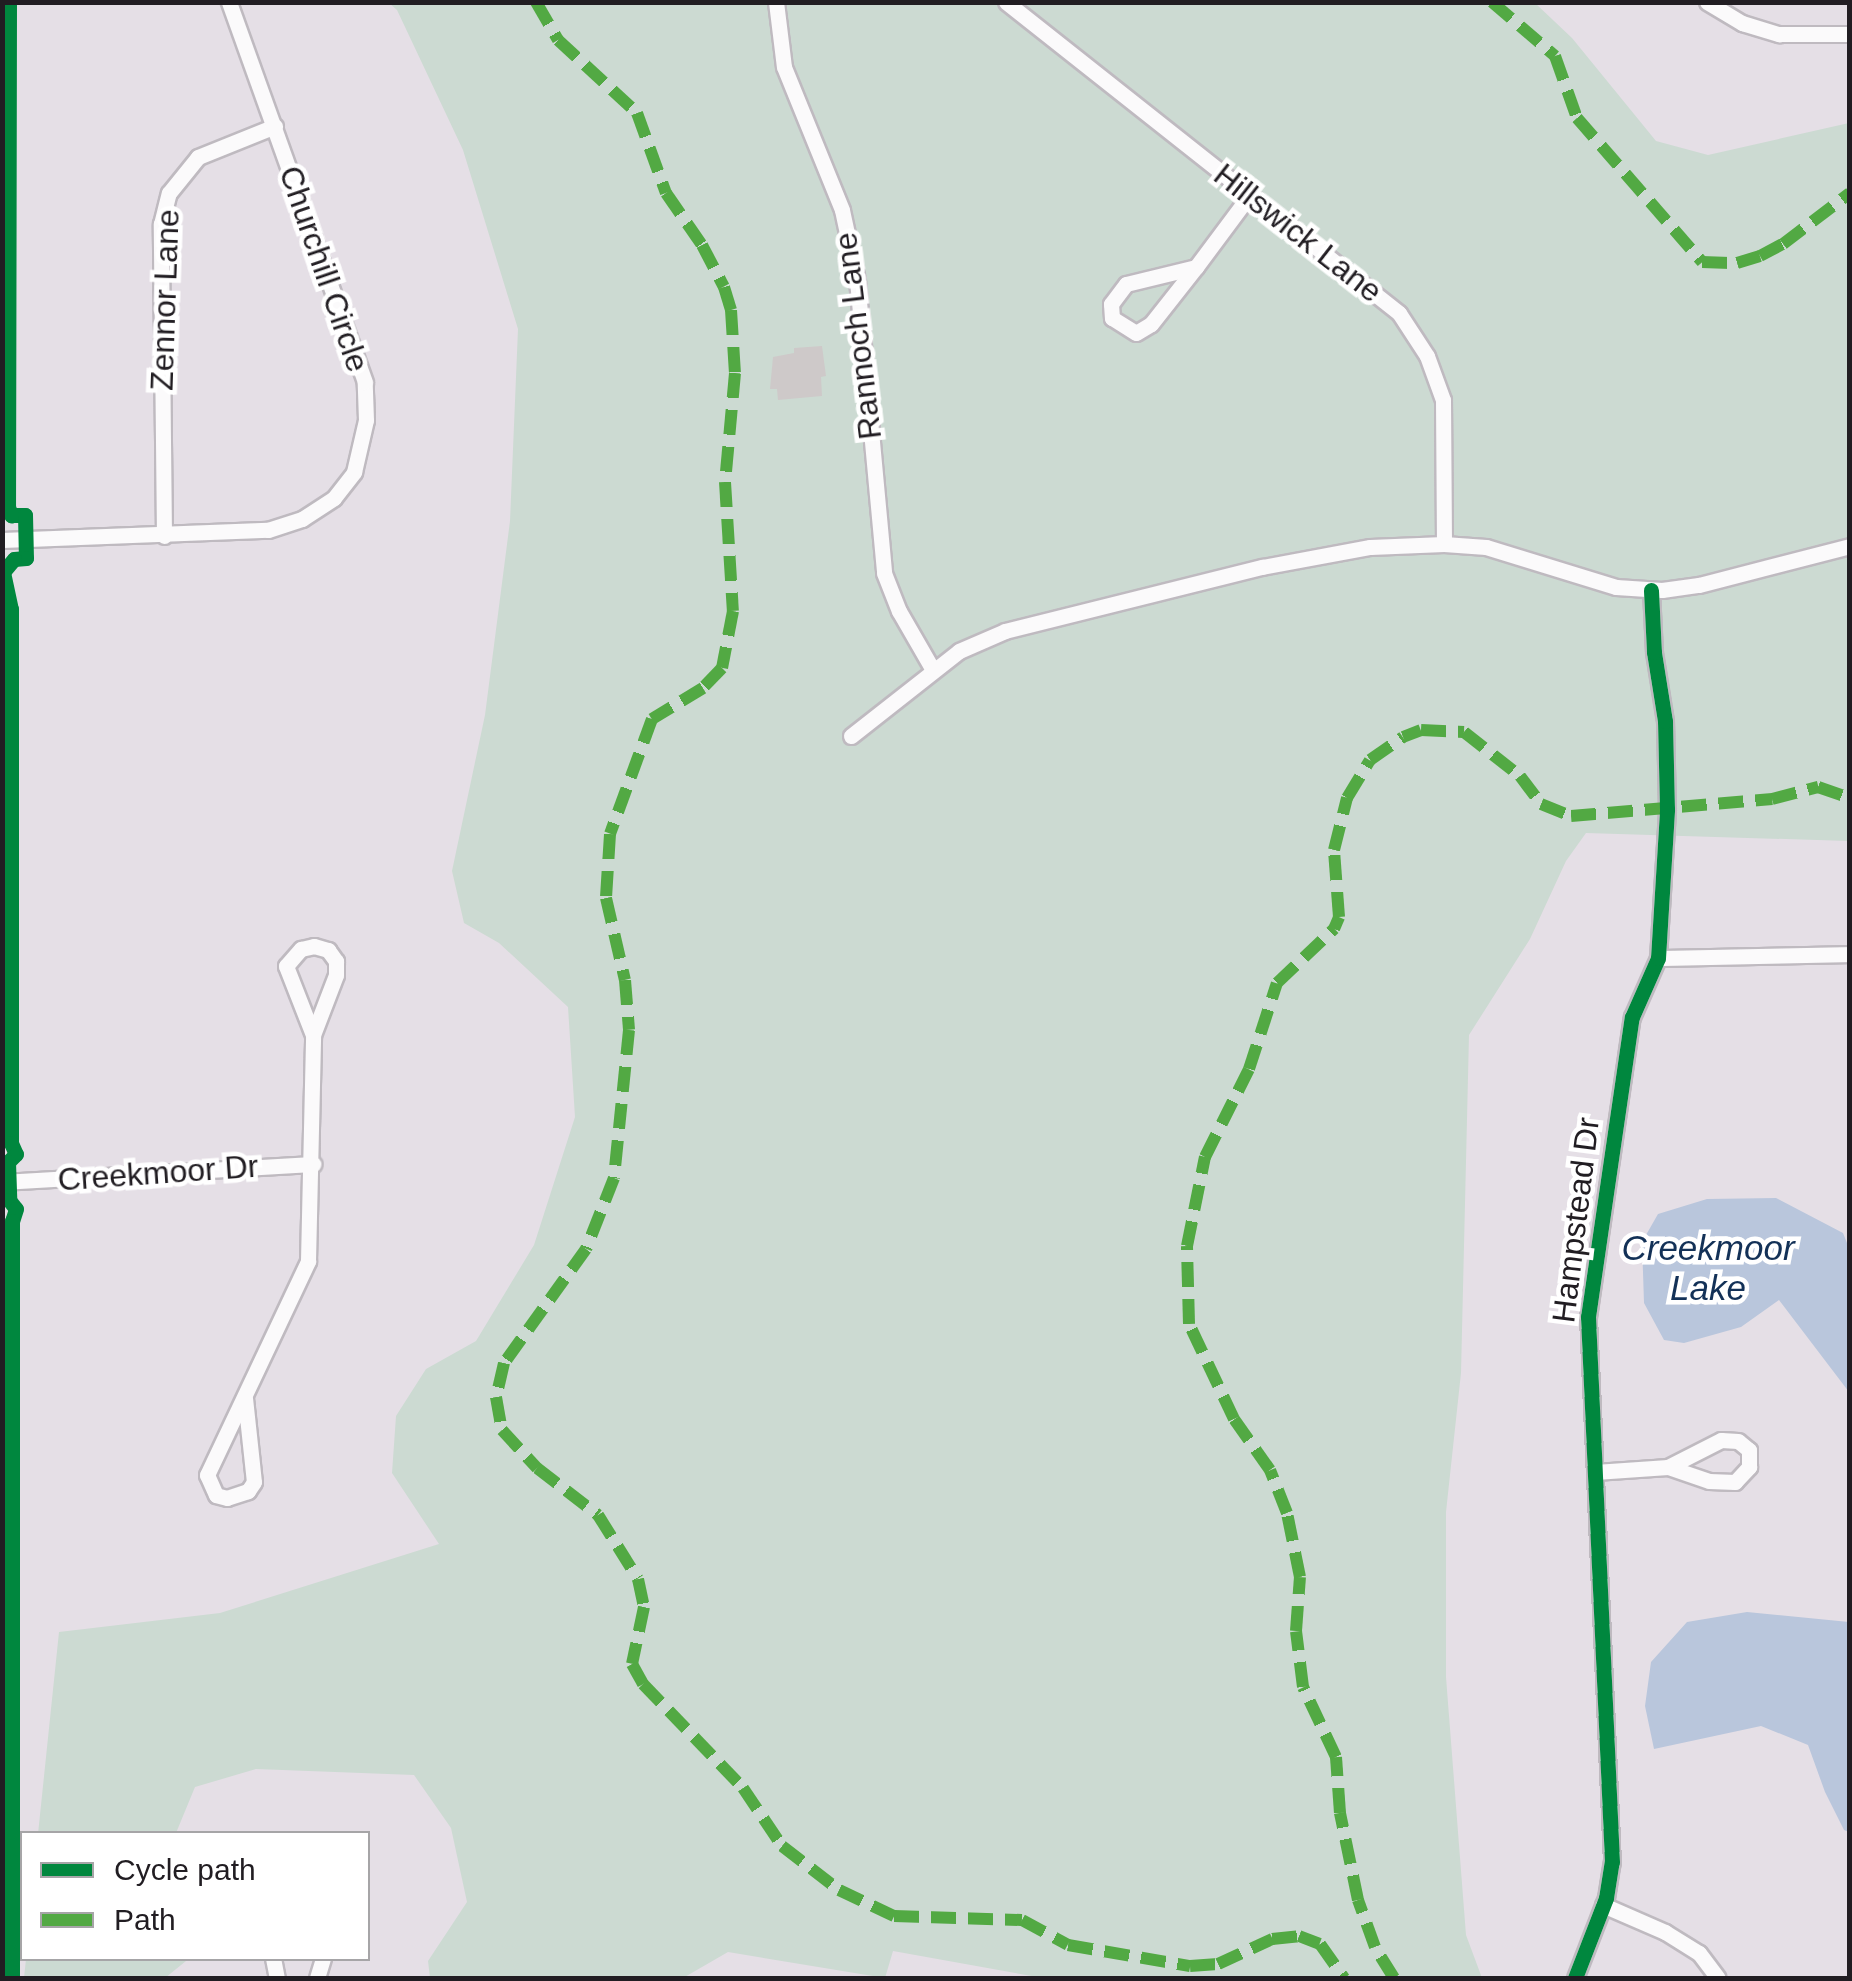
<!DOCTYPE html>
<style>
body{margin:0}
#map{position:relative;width:1852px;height:1981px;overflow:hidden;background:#e5dfe6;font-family:Helvetica,sans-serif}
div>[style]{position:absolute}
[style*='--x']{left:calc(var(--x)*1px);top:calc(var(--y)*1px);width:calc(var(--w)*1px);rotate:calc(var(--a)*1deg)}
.green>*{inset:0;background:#ccdad2}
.water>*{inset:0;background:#b9c6dc}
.building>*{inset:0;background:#cec9c9}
.roads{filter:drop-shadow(2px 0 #bfbac0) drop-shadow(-2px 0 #bfbac0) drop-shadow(0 2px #bfbac0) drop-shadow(0 -2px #bfbac0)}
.street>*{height:15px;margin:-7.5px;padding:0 7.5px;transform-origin:7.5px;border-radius:7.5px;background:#fbfafb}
.quiet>*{height:12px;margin-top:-6px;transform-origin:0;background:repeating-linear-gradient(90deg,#52a943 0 25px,transparent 0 37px)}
.cycleway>*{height:15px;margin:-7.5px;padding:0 7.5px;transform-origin:7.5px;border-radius:7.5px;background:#00873e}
span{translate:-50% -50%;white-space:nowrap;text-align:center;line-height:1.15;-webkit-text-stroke:9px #fff;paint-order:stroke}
.street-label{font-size:32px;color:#211d22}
.water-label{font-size:35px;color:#133157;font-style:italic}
.frame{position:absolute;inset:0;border:5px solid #211d22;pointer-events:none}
.legend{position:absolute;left:20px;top:1831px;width:350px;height:130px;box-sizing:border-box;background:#fff;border:2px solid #a6a5a7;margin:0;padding:12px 18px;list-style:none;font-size:30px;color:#211d22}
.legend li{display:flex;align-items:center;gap:20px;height:50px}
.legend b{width:50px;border:2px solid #a6a5a7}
</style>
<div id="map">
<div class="green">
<div style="clip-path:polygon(389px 3px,1535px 3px,1572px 38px,1656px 141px,1708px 155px,1849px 123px,1849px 841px,1586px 833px,1566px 861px,1530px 939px,1469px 1035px,1461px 1373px,1446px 1512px,1446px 1677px,1466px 1935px,1482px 1978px,1043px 1978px,893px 1951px,885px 1978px,728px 1952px,683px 1978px,430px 1978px,428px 1961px,467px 1902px,451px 1828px,414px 1775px,256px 1769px,195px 1787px,176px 1833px,38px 1834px,59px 1632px,220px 1613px,439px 1544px,392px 1473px,396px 1416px,426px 1369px,476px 1341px,534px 1245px,575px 1117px,568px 1007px,499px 943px,464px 923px,452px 871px,485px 715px,510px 521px,518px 329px,463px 150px,397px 10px)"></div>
<div style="clip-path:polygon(26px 1959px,186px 1958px,186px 1961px,165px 1978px,24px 1978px)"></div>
</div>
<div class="water">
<div style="clip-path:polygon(1776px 1198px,1843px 1233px,1849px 1248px,1849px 1392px,1779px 1300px,1741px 1327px,1684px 1343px,1664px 1340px,1644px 1303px,1642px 1242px,1658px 1214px,1707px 1199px)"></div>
<div style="clip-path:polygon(1747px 1612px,1849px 1622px,1849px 1832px,1844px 1830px,1825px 1792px,1808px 1745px,1761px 1726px,1654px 1749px,1645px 1706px,1651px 1662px,1687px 1622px)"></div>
</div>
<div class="building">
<div style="clip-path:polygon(822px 346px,826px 376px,821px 377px,822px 396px,778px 400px,777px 389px,770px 389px,773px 357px,794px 353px,794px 348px)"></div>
</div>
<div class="roads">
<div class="street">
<div style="--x:776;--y:2;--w:65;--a:83"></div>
<div style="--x:784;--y:67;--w:154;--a:67.9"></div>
<div style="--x:842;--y:210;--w:72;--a:77.9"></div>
<div style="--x:857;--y:280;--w:294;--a:84.7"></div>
<div style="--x:884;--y:573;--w:41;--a:68.5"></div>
<div style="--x:899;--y:611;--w:68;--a:60"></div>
<div style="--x:1006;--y:2;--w:501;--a:38.36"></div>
<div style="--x:1399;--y:313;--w:51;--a:56.9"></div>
<div style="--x:1427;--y:356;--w:47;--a:70"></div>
<div style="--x:1443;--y:400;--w:144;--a:89.6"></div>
<div style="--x:1707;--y:2;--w:41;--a:31"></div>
<div style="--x:1742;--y:23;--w:39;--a:17"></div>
<div style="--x:1779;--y:34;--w:71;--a:0"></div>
<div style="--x:1196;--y:267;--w:72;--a:166.3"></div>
<div style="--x:1126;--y:284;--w:25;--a:127"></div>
<div style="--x:1111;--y:304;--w:14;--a:86"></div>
<div style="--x:1112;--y:318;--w:28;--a:32"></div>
<div style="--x:1136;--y:333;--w:17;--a:-31"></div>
<div style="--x:1151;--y:324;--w:73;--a:-51.7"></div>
<div style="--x:1196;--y:267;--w:89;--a:-53.3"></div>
<div style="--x:164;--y:536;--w:312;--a:-90.6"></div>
<div style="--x:161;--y:224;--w:32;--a:-76"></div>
<div style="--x:169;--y:193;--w:46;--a:-51.1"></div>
<div style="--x:198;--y:157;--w:83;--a:-21.9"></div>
<div style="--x:2;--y:540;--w:266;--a:-2.2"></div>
<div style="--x:268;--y:530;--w:36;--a:-18"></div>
<div style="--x:302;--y:519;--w:38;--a:-33"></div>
<div style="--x:334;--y:498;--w:33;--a:-52"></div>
<div style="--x:354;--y:472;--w:53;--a:-77"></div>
<div style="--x:366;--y:420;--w:38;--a:-92"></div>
<div style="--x:365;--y:382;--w:404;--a:-109.7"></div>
<div style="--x:851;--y:736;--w:137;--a:-38.2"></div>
<div style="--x:959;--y:651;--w:50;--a:-23.5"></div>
<div style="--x:1005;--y:631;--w:265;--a:-14"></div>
<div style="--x:1262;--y:567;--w:110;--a:-10.5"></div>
<div style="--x:1370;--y:547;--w:74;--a:-2.3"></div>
<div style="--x:1444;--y:544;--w:42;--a:4.1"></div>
<div style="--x:1486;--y:547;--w:136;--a:17.1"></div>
<div style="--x:1616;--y:587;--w:46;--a:3.7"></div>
<div style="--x:1662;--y:590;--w:37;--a:-8"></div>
<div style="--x:1699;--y:585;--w:156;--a:-14.5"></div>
<div style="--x:1658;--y:958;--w:192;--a:-1.2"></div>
<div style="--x:2;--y:1182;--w:312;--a:-3.3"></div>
<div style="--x:245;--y:1398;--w:84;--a:83.9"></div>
<div style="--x:254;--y:1482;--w:11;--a:124"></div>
<div style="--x:248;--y:1491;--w:22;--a:162"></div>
<div style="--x:227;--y:1498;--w:11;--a:-165"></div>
<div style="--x:216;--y:1495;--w:22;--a:-114"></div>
<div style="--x:207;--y:1475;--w:237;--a:-64.7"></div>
<div style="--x:308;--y:1261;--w:226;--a:-88.7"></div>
<div style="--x:313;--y:1035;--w:74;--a:-111.4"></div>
<div style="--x:286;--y:966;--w:23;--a:-49"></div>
<div style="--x:301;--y:949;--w:13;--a:-13"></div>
<div style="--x:314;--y:946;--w:15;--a:16"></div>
<div style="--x:328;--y:950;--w:14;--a:54"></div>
<div style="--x:336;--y:961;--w:14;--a:90"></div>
<div style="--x:336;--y:975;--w:64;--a:111"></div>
<div style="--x:1595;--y:1472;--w:73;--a:-3.9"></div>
<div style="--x:1668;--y:1467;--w:43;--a:18.9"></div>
<div style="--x:1709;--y:1481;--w:26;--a:2"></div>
<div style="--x:1735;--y:1482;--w:21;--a:-47"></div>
<div style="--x:1749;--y:1467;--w:17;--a:-90"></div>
<div style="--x:1749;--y:1450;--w:14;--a:-141"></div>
<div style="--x:1738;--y:1441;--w:17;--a:-177"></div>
<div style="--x:1721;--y:1440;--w:59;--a:153"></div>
<div style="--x:1603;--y:1905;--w:68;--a:23.5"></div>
<div style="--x:1665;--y:1932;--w:40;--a:32"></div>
<div style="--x:1699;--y:1953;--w:31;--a:53"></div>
<div style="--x:273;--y:1958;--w:20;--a:79"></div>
<div style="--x:317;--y:1978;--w:21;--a:-73"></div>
<div style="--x:1575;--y:1978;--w:86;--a:-68.8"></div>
<div style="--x:1606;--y:1898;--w:36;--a:-81"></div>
<div style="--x:1612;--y:1862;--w:546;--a:-92.52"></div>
<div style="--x:1588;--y:1317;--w:303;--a:-81.7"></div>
<div style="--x:1632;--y:1017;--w:64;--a:-66.2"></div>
<div style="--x:1658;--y:958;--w:149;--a:-86.5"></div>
<div style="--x:1667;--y:809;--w:88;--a:-91.3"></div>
<div style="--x:1665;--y:721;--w:70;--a:-99.1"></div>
<div style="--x:1654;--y:652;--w:62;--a:-92.8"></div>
</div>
</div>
<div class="quiet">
<div style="--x:536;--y:2;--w:44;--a:59.9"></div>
<div style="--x:558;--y:40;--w:108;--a:42.7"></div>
<div style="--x:637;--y:113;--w:85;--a:70.1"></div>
<div style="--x:666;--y:193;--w:63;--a:55.3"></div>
<div style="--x:702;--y:245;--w:47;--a:62.4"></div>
<div style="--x:724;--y:287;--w:24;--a:73"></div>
<div style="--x:731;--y:310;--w:63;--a:86.4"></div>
<div style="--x:735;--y:373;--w:109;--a:95.2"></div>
<div style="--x:725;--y:482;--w:129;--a:86.5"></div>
<div style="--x:733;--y:611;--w:58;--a:100.9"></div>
<div style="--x:722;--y:668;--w:28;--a:134"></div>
<div style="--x:703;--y:688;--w:60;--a:148.7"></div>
<div style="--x:652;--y:719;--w:122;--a:110.1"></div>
<div style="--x:610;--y:834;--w:64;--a:93.6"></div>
<div style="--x:606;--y:898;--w:84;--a:77"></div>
<div style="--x:625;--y:980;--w:50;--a:85.4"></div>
<div style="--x:629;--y:1030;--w:149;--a:95.8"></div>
<div style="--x:614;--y:1178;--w:76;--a:111.5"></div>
<div style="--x:586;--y:1249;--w:140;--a:125.7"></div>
<div style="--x:504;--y:1363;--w:35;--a:103"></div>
<div style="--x:496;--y:1397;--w:34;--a:80"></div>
<div style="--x:502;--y:1430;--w:52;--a:47.4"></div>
<div style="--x:537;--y:1468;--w:77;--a:37.6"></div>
<div style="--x:598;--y:1515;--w:75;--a:58"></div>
<div style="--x:638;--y:1579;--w:29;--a:78"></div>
<div style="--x:644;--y:1607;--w:58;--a:101.9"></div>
<div style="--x:632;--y:1664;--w:23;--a:61"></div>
<div style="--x:643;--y:1684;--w:144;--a:46.1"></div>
<div style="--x:743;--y:1788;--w:70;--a:56.1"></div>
<div style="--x:782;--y:1846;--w:72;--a:37.7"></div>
<div style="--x:839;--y:1890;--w:61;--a:25.3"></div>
<div style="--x:894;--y:1916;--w:128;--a:1.8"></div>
<div style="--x:1022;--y:1920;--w:52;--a:28.5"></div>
<div style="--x:1068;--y:1945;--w:124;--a:9.8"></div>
<div style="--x:1190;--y:1966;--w:28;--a:-4"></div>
<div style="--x:1218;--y:1964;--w:60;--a:-24.8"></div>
<div style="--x:1272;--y:1939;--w:27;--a:-6"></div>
<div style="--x:1299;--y:1936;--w:22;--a:21"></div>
<div style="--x:1320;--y:1944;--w:42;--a:54.8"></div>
<div style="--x:1492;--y:2;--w:83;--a:40.6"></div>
<div style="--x:1555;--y:56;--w:66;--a:70.5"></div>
<div style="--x:1577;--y:118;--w:191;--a:49"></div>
<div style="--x:1702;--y:262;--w:35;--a:2"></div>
<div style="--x:1737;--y:263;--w:24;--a:-17"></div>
<div style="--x:1760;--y:256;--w:26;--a:-28"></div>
<div style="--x:1783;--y:244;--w:84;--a:-37.3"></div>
<div style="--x:1394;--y:1978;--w:36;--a:-122"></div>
<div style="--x:1375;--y:1947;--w:50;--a:-109.9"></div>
<div style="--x:1358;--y:1900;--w:89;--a:-101.7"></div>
<div style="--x:1340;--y:1813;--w:56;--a:-94.1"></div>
<div style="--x:1336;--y:1757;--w:77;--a:-115.2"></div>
<div style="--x:1303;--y:1687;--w:56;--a:-97.1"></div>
<div style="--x:1296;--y:1631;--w:54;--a:-85.8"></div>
<div style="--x:1300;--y:1577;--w:65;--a:-101.5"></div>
<div style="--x:1287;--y:1513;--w:46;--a:-111.6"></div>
<div style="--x:1270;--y:1470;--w:62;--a:-125.2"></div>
<div style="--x:1234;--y:1419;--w:105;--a:-115.3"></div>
<div style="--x:1189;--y:1324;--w:78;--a:-91.5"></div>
<div style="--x:1187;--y:1246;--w:91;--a:-78.6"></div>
<div style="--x:1205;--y:1157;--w:98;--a:-63.4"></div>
<div style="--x:1249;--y:1069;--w:90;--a:-72"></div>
<div style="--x:1277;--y:983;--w:79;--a:-43.5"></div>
<div style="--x:1334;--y:929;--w:13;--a:-67"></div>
<div style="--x:1339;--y:917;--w:67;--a:-94.3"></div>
<div style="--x:1334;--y:850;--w:54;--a:-76"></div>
<div style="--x:1347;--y:798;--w:44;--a:-58.8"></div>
<div style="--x:1370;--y:760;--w:40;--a:-34.9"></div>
<div style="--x:1403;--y:737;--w:19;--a:-21"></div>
<div style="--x:1421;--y:730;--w:43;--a:2.7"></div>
<div style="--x:1464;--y:732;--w:71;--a:38.2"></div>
<div style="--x:1520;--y:776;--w:35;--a:53"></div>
<div style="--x:1541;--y:804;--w:32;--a:22"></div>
<div style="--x:1571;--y:816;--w:202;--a:-4.8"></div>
<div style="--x:1772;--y:799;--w:48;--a:-14.6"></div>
<div style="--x:1818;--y:787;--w:34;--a:19"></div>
</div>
<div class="cycleway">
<div style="--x:9;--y:2;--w:505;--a:90.11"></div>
<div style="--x:8;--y:507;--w:9;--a:69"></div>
<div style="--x:11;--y:515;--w:14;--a:0"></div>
<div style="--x:25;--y:515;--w:43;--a:88.7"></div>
<div style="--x:26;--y:558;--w:12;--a:175"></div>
<div style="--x:14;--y:559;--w:17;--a:130"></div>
<div style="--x:3;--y:572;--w:38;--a:78"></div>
<div style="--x:11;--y:609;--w:534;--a:90"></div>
<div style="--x:11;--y:1143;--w:12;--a:66"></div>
<div style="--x:16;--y:1154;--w:11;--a:135"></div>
<div style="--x:8;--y:1162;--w:38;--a:88"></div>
<div style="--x:9;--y:1200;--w:11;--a:52"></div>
<div style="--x:16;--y:1209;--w:13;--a:108"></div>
<div style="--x:12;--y:1221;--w:757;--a:90"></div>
<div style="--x:1575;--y:1978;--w:86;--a:-68.8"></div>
<div style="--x:1606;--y:1898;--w:36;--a:-81"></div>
<div style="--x:1612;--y:1862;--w:546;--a:-92.52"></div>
<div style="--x:1588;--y:1317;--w:303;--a:-81.7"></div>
<div style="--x:1632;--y:1017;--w:64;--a:-66.2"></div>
<div style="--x:1658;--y:958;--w:149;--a:-86.5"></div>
<div style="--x:1667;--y:809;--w:88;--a:-91.3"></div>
<div style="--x:1665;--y:721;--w:70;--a:-99.1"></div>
<div style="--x:1654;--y:652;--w:62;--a:-92.8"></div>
</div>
<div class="street-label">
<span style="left:1298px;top:233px;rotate:38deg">Hillswick Lane</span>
<span style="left:324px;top:269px;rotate:71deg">Churchill Circle</span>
<span style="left:165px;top:300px;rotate:-88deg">Zennor Lane</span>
<span style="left:858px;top:336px;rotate:-97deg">Rannoch Lane</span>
<span style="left:158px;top:1173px;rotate:-4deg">Creekmoor Dr</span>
<span style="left:1576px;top:1220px;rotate:-83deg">Hampstead Dr</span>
</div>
<div class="water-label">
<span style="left:1708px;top:1268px">Creekmoor<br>Lake</span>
</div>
<div class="frame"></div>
<ul class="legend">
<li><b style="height:12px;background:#00873e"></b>Cycle path</li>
<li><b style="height:12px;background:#52a943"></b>Path</li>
</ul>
</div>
